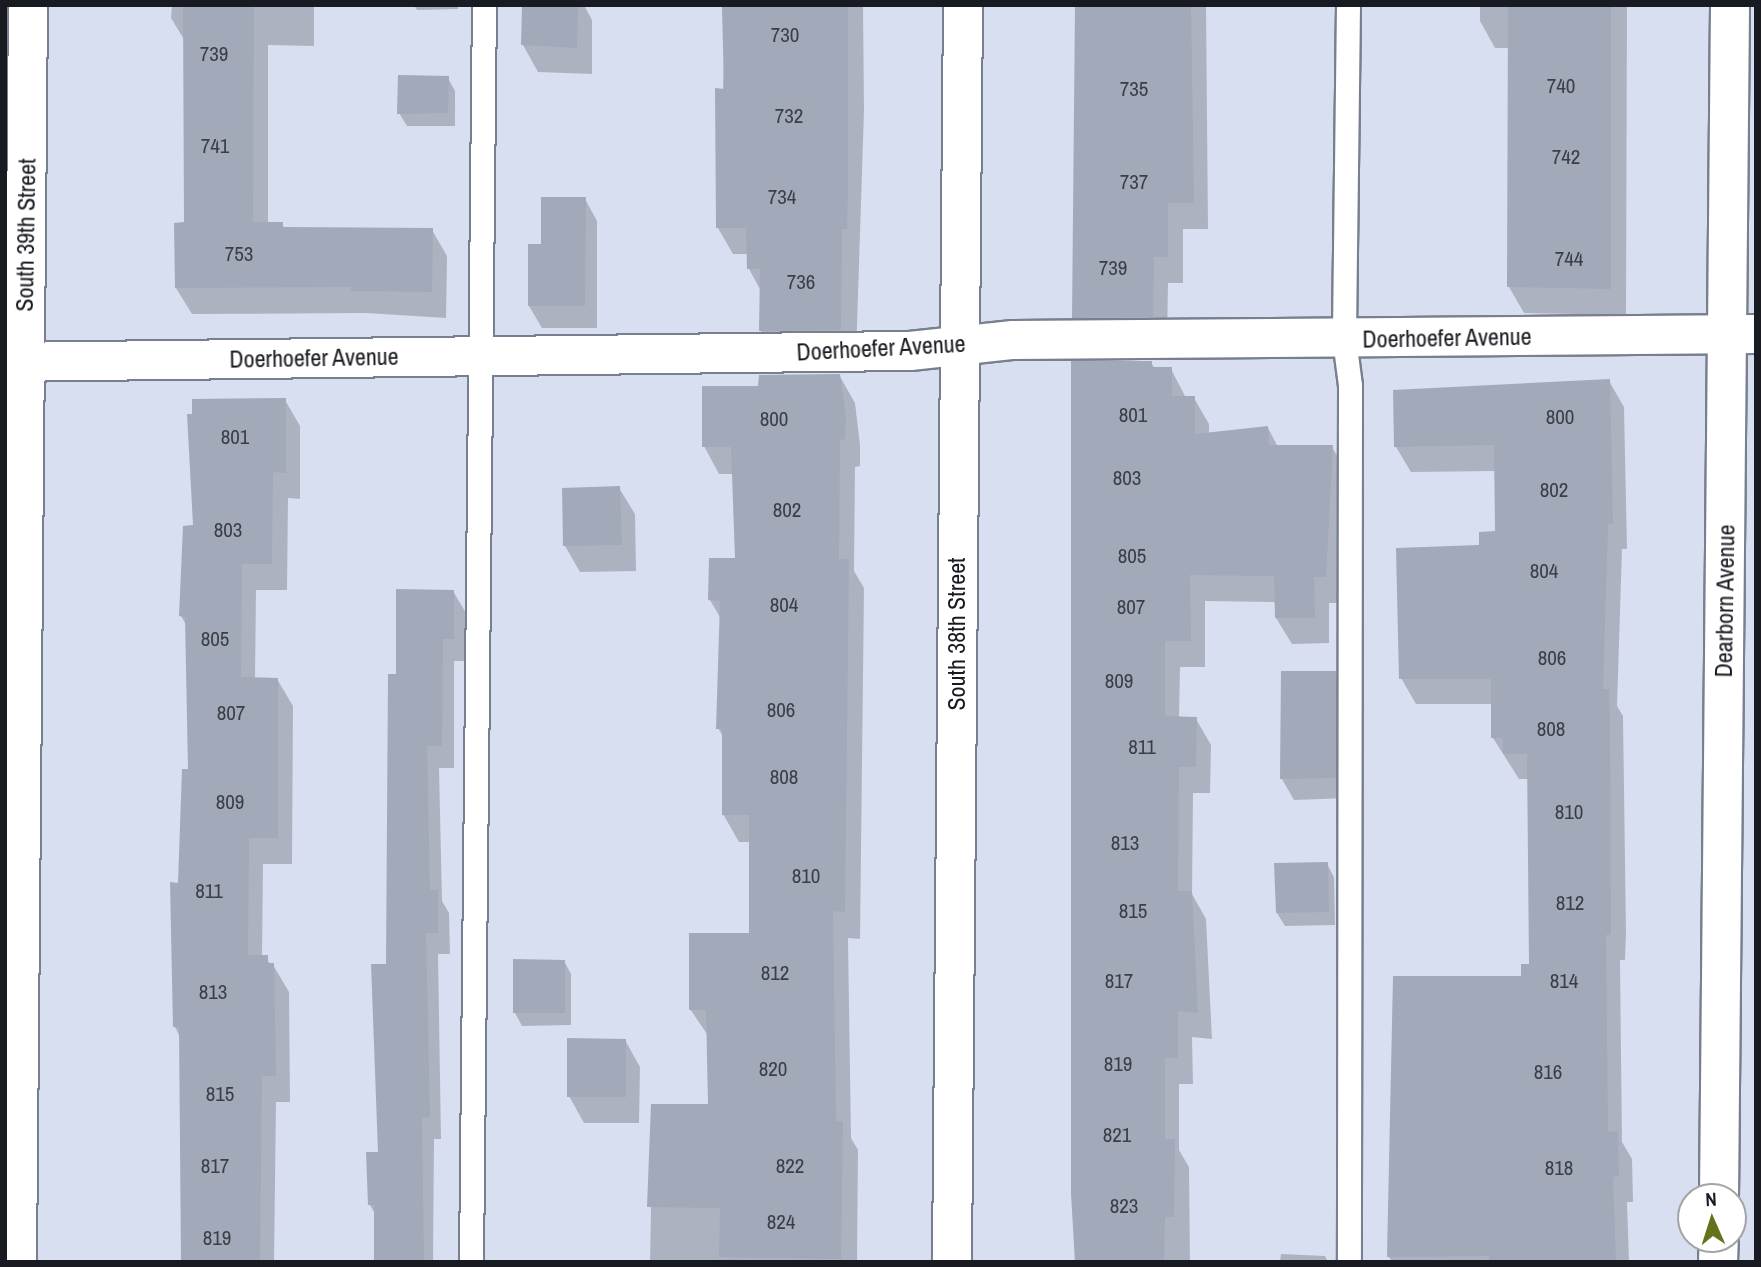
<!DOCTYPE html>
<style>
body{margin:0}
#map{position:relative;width:1761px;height:1267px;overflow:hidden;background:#d8dff0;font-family:"Archivo Narrow",sans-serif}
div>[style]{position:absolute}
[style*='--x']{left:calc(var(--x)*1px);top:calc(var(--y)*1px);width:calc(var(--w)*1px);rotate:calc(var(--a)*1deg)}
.shadow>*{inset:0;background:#0003}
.building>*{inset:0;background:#a2a9b9}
.roads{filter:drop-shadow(2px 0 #787f8e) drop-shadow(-2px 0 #787f8e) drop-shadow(0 2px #787f8e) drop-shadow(0 -2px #787f8e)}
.lane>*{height:23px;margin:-11.5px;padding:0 11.5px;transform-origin:11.5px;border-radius:11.5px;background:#fff}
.street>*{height:38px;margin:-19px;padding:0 19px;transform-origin:19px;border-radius:19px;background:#fff}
span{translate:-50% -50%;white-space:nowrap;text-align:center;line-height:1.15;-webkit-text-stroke:5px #fff;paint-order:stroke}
.number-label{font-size:21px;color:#3a3e47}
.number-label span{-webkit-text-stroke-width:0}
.street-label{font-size:24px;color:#181b21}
.frame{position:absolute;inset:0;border:7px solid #181b21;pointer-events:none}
.north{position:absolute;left:1677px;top:1183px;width:70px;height:70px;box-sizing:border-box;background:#fff;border:2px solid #a3a4a6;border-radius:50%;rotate:357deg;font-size:19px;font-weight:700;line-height:28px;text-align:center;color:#181b21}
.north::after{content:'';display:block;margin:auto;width:24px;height:32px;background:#66721b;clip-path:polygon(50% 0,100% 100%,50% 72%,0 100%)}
</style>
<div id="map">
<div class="shadow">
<div style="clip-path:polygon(172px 5px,314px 5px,314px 46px,268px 45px,268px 224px,282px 224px,285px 229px,432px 230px,447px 256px,446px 318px,366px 313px,192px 314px,176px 288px,186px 224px,185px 41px,171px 18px)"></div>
<div style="clip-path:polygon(414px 5px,458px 5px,458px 9px,417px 10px)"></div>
<div style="clip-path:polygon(524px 5px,584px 5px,592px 20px,592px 74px,538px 72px,523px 45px)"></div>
<div style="clip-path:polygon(726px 5px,863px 5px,864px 111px,856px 356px,776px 357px,761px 331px,761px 291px,749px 269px,748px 254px,733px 254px,718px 228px)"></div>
<div style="clip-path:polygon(1077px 5px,1206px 5px,1208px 229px,1183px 229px,1183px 283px,1168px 283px,1167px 343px,1089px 344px,1074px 317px)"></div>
<div style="clip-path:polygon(1480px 5px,1627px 5px,1626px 315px,1524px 313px,1509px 287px,1510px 48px,1495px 48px,1480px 21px)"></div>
<div style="clip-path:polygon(448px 78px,455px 91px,455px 126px,407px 126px,399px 113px)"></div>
<div style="clip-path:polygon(585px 199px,597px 221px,597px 328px,542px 328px,529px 306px)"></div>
<div style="clip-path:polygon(1151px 362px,1155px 369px,1171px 369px,1186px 398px,1194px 398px,1209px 424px,1209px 434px,1268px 428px,1278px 447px,1332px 447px,1347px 473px,1341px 603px,1329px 603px,1329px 643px,1292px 644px,1276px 618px,1276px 602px,1205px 601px,1205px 667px,1180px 667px,1179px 718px,1196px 719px,1211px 745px,1210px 793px,1193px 793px,1192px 894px,1206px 919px,1212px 1039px,1192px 1037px,1193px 1084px,1179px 1084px,1179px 1150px,1189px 1167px,1190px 1262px,1076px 1262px)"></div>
<div style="clip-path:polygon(839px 375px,855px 403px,860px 445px,860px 466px,855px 467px,854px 571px,864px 588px,860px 939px,848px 938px,851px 1138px,858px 1150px,857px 1262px,650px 1262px,653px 1106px,710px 1105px,709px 1037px,690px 1009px,750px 935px,751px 842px,739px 842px,723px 814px,724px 738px,718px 728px,721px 619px,710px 600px,736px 560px,734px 474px,719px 474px,704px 446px,760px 388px)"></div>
<div style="clip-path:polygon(1609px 381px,1624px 407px,1627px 549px,1622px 549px,1617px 706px,1623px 716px,1626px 933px,1625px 960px,1620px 960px,1622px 1142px,1632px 1159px,1633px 1202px,1627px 1202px,1629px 1262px,1392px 1262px,1389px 1257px,1530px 966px,1529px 779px,1519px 779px,1493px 738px,1493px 704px,1416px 704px,1401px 678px,1481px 547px,1497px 533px,1496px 471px,1411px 472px,1396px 447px)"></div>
<div style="clip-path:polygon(285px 400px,300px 426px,300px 499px,288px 498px,287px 590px,256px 590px,255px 679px,277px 679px,293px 706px,292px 864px,263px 864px,262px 957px,273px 965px,289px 992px,290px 1102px,276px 1102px,274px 1262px,184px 1262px,180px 1037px,175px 1027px,172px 884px,179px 884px,189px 771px,187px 626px,181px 616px,195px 527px)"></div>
<div style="clip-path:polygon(619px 488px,635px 514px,636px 571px,580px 572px,565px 546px)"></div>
<div style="clip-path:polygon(453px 591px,466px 613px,466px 661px,454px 661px,454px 768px,439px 768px,442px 901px,449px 913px,450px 954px,438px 954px,441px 1139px,434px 1139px,433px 1262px,375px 1262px,375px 1214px,370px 1205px,380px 1154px,373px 966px,387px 966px,397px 675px)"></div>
<div style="clip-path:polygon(1335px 673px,1347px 694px,1347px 798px,1294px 800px,1282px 779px)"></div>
<div style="clip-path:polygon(1327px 864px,1334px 877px,1335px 925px,1285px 926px,1277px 913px)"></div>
<div style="clip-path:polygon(564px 961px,571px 974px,571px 1025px,522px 1026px,515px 1013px)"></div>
<div style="clip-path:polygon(625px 1040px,640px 1067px,639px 1123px,584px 1123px,569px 1096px)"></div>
<div style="clip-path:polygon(1281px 1254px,1325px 1256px,1328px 1262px,1280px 1262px)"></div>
</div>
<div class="building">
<div style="clip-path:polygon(183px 5px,254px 5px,253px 222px,283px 222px,283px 227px,433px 228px,432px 292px,351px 291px,351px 287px,175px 288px,174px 223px,184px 222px)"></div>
<div style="clip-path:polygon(522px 5px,578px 5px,577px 48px,521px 45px)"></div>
<div style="clip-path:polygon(1075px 5px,1191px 5px,1194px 203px,1168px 203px,1168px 257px,1154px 257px,1153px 317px,1072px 318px)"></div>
<div style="clip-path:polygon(1508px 5px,1611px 5px,1611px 289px,1507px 287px)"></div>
<div style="clip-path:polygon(722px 7px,848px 7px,848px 189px,847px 229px,842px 229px,841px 330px,759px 331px,760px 269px,747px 269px,746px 228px,716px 228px,715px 88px,724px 89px)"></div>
<div style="clip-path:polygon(398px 75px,449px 76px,448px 113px,397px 114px)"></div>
<div style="clip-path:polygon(541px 197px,586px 197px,585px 306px,528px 306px,528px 244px,541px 244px)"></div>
<div style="clip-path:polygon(1071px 361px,1152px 361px,1152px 367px,1172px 367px,1172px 396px,1195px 396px,1195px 434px,1268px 426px,1269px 445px,1333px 445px,1326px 577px,1314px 577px,1315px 618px,1275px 618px,1274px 576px,1190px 575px,1191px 641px,1165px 641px,1165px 716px,1197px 717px,1196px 767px,1179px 767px,1178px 876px,1178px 891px,1192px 891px,1198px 1013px,1178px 1011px,1178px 1058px,1165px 1058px,1165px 1139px,1175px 1139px,1174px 1217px,1165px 1217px,1164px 1262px,1075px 1262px,1071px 1194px)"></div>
<div style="clip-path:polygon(840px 374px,846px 416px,845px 439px,840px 440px,839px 559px,849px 559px,845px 912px,833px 911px,836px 1121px,843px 1121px,841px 1259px,719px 1257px,720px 1208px,647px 1207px,651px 1104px,708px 1104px,706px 1010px,689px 1010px,689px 933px,749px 933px,749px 815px,722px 815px,722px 729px,716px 729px,720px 601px,708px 600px,709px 558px,735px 558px,731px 447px,702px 447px,702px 386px,758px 386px,759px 375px)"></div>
<div style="clip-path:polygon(1610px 379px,1613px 524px,1608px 524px,1603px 689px,1609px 689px,1610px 720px,1611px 935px,1606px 935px,1608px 1132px,1618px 1131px,1619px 1176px,1613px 1177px,1616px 1262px,1508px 1262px,1489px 1260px,1489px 1256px,1387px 1257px,1393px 976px,1521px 976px,1521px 964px,1529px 964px,1527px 754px,1503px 754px,1503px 738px,1491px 738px,1491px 679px,1399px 679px,1396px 548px,1479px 545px,1479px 532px,1495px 531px,1494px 445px,1394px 447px,1393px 390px)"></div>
<div style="clip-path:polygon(286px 398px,286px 473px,273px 472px,272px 564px,242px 564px,241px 677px,278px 678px,278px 838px,249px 838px,248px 955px,268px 955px,268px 963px,274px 963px,276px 1076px,262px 1076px,260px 1262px,181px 1262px,179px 1027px,173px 1027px,170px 882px,178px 883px,182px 769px,188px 769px,185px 617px,179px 616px,183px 526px,193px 525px,187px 414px,192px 414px,192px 399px)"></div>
<div style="clip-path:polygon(620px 486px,622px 545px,563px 546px,562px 488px)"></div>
<div style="clip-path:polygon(396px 589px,454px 590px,454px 639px,443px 639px,442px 746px,427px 746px,430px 890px,438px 890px,438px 933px,426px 933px,430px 1117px,422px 1118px,424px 1262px,374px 1262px,374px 1205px,368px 1205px,366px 1152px,378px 1152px,371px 964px,386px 964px,388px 674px,396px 674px)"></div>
<div style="clip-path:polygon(1281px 671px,1336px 671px,1336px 778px,1280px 779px)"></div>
<div style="clip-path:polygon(1328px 862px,1329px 912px,1276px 913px,1274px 863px)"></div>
<div style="clip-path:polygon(513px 959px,565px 960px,565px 1013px,513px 1013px)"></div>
<div style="clip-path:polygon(567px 1038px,626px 1039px,626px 1097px,567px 1097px)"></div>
</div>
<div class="roads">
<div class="lane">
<div style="--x:1348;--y:5;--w:334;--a:90.7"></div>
<div style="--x:1344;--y:339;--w:46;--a:82.6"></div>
<div style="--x:1350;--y:385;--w:877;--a:90.07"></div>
<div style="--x:471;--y:1262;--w:1257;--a:-89.41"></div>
</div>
<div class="street">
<div style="--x:5;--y:362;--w:905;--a:-0.7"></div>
<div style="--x:910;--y:351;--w:104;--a:-6.1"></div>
<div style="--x:1013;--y:340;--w:743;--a:-0.46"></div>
<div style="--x:1719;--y:1197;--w:1192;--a:-89.47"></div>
<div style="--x:17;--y:1262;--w:1257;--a:-89.5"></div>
<div style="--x:952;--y:1262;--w:1257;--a:-89.5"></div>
<div style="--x:1718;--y:1262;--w:23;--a:-88"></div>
</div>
</div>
<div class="number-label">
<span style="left:785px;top:35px">730</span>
<span style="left:214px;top:54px">739</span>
<span style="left:1561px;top:86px">740</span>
<span style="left:1134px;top:89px">735</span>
<span style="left:789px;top:116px">732</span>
<span style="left:215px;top:146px">741</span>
<span style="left:1566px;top:157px">742</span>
<span style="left:1134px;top:182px">737</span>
<span style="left:782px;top:197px">734</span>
<span style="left:239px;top:254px">753</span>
<span style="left:1569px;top:259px">744</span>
<span style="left:1113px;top:268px">739</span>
<span style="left:801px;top:282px">736</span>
<span style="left:1133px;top:415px">801</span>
<span style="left:1560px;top:417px">800</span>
<span style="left:774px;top:419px">800</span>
<span style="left:235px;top:437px">801</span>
<span style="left:1127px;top:478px">803</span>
<span style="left:1554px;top:490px">802</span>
<span style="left:787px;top:510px">802</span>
<span style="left:228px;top:530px">803</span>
<span style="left:1132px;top:556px">805</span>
<span style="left:1544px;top:571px">804</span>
<span style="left:784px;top:605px">804</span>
<span style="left:1131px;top:607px">807</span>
<span style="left:215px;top:639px">805</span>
<span style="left:1552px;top:658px">806</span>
<span style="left:1119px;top:681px">809</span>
<span style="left:781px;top:710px">806</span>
<span style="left:231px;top:713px">807</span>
<span style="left:1551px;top:729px">808</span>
<span style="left:1142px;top:747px">811</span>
<span style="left:784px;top:777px">808</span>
<span style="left:230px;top:802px">809</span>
<span style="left:1569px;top:812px">810</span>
<span style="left:1125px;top:843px">813</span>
<span style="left:806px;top:876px">810</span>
<span style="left:209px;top:891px">811</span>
<span style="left:1570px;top:903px">812</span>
<span style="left:1133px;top:911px">815</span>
<span style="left:775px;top:973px">812</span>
<span style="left:1119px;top:981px">817</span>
<span style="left:1564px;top:981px">814</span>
<span style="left:213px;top:992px">813</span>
<span style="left:1118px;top:1064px">819</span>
<span style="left:773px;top:1069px">820</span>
<span style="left:1548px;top:1072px">816</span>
<span style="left:220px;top:1094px">815</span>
<span style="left:1117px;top:1135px">821</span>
<span style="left:215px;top:1166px">817</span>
<span style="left:790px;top:1166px">822</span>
<span style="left:1559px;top:1168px">818</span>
<span style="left:1124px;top:1206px">823</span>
<span style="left:781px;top:1222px">824</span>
<span style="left:217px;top:1238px">819</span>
</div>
<div class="street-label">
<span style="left:26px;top:235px;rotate:-89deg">South 39th Street</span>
<span style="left:1447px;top:338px;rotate:-1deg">Doerhoefer Avenue</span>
<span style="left:881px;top:348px;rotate:-3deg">Doerhoefer Avenue</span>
<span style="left:314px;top:358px;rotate:-1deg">Doerhoefer Avenue</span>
<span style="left:1725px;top:601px;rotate:-89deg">Dearborn Avenue</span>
<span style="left:957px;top:634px;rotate:-90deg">South 38th Street</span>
</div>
<div class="frame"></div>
<div class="north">N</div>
</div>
